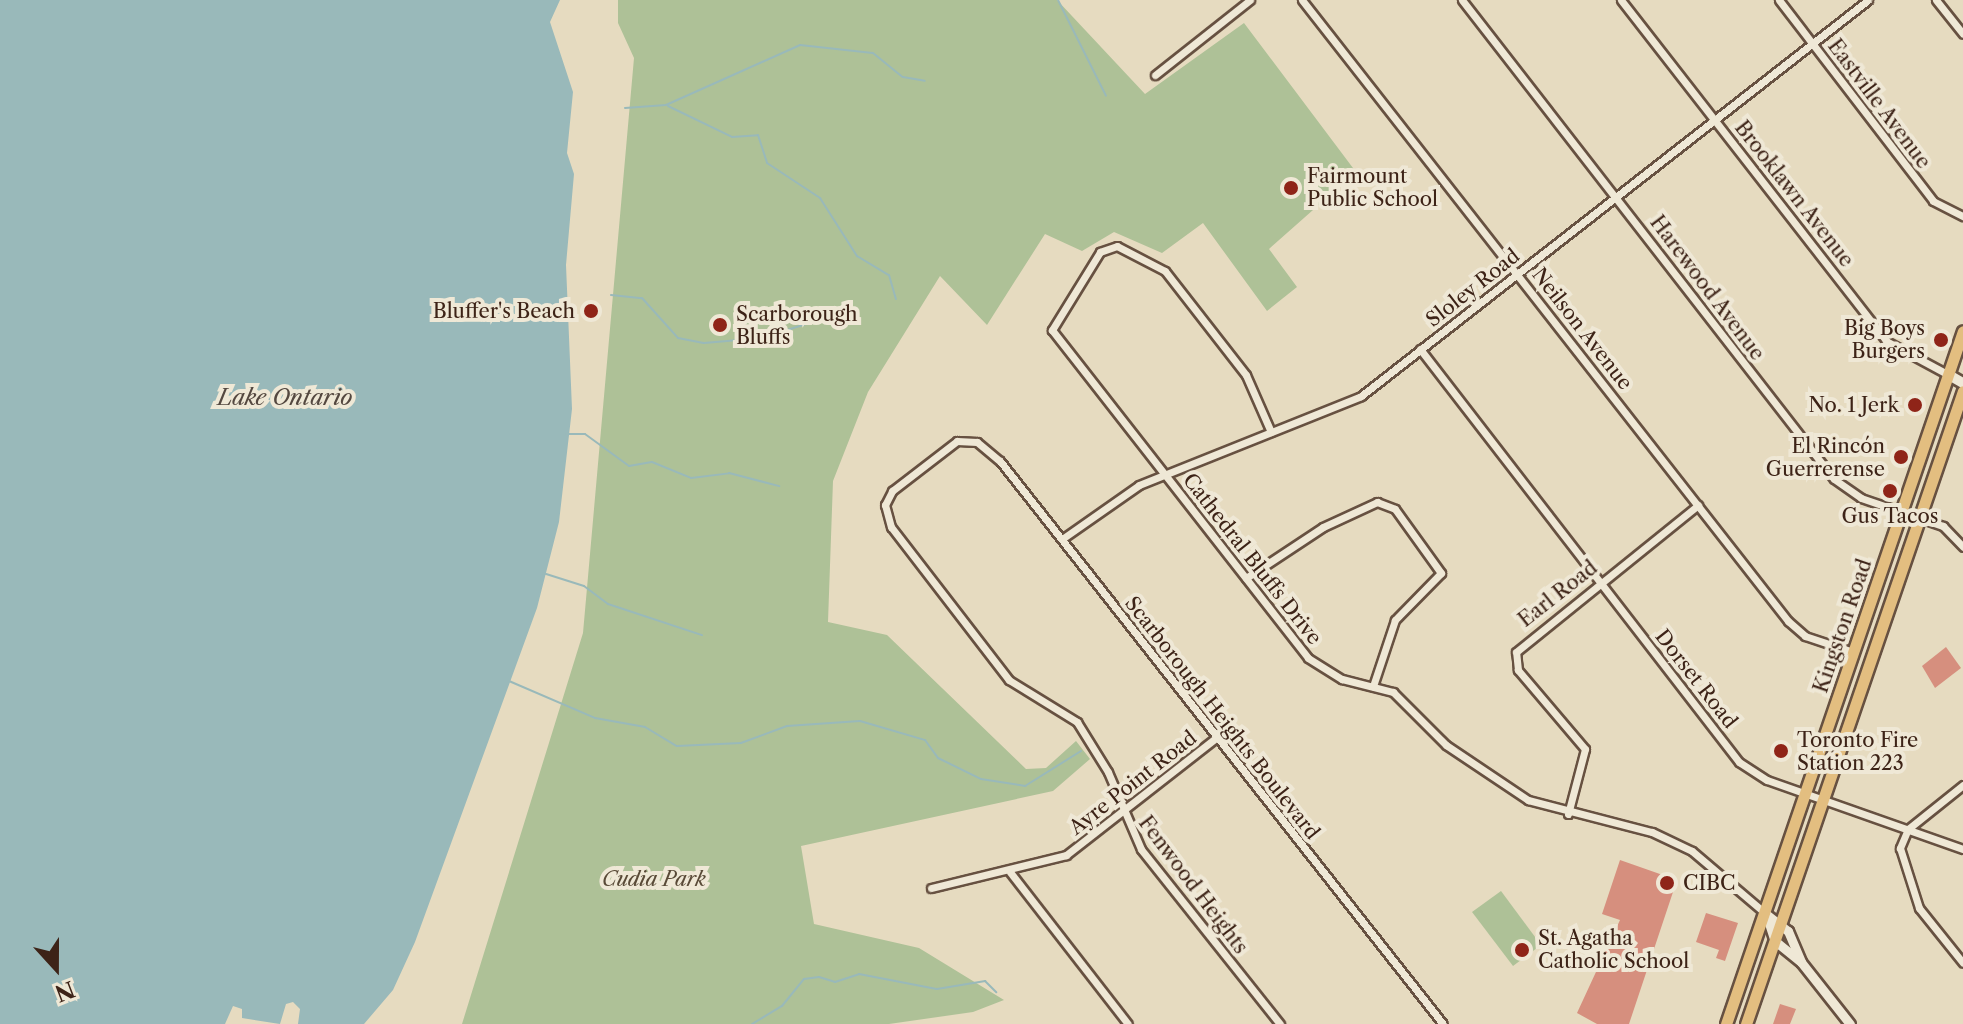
<!DOCTYPE html>
<meta charset="utf-8">
<style>
body{margin:0}
#map{position:relative;width:1963px;height:1024px;overflow:hidden;background:#e6dbc0;font-family:"Libre Caslon Text",serif}
div>[style]{position:absolute}
[style*='--x']{left:calc(var(--x)*1px);top:calc(var(--y)*1px);width:calc(var(--w)*1px);rotate:calc(var(--a)*1deg)}
.green>*{inset:0;background:#aec197}
.water>*{inset:0;background:#99b9ba}
.stream>*{height:2px;margin:-1px;padding:0 1px;transform-origin:1px;border-radius:1px;background:#99b9ba}
.building>*{inset:0;background:#d68f7e}
.roads{filter:drop-shadow(2px 0 #675141) drop-shadow(-2px 0 #675141) drop-shadow(0 2px #675141) drop-shadow(0 -2px #675141)}
.minor>*{height:7px;margin:-3.5px;padding:0 3.5px;transform-origin:3.5px;border-radius:3.5px;background:#efe8d6}
.tertiary>*{height:9px;margin:-4.5px;padding:0 4.5px;transform-origin:4.5px;border-radius:4.5px;background:#efe8d6}
.secondary>*{height:10px;margin:-5px;padding:0 5px;transform-origin:5px;border-radius:5px;background:#efe8d6}
.primary>*{height:11px;margin:-5.5px;padding:0 5.5px;transform-origin:5.5px;border-radius:5.5px;background:#e3be80}
.dots>*{width:22px;height:22px;translate:-50% -50%;box-sizing:border-box;border:4px solid #efe8d6;border-radius:50%}
span{translate:-50% -50%;white-space:nowrap;text-align:center;line-height:1.15;-webkit-text-stroke:8px #efe8d6;paint-order:stroke}
.street-label{font-size:20px;color:#3d2317}
.poi-label{font-size:20px;color:#3d2317}
.left{translate:0 -50%;text-align:left}
.right{translate:-100% -50%;text-align:right}
.park-label{font-size:20px;color:#594a37;font-style:italic}
.water-label{font-size:22px;color:#544840;font-style:italic}
.north{position:absolute;left:16px;top:928px;width:80px;height:80px;-webkit-text-stroke:6px #efe8d6;paint-order:stroke;rotate:159deg;font-size:22px;font-weight:700;line-height:32px;text-align:center;color:#3d2317}
.north::after{content:'';display:block;margin:auto;width:28px;height:36px;background:#3d2317;clip-path:polygon(50% 0,100% 100%,50% 72%,0 100%)}
</style>
<div id="map">
<div class="green">
<div style="clip-path:polygon(618px 0,1057px 0,1145px 94px,1244px 23px,1356px 172px,1269px 249px,1297px 287px,1267px 311px,1203px 223px,1162px 253px,1114px 232px,1082px 251px,1045px 234px,987px 325px,940px 276px,868px 392px,833px 481px,828px 622px,887px 635px,1026px 769px,1046px 768px,1076px 741px,1090px 759px,1053px 791px,801px 846px,814px 924px,919px 948px,1004px 1000px,973px 1012px,889px 1024px,462px 1024px,583px 633px,634px 58px,618px 23px)"></div>
<div style="clip-path:polygon(1501px 891px,1541px 945px,1513px 966px,1472px 912px)"></div>
</div>
<div class="water">
<div style="clip-path:polygon(0 0,560px 0,550px 22px,573px 92px,567px 153px,574px 174px,566px 265px,572px 409px,559px 522px,537px 608px,415px 942px,393px 990px,364px 1024px,298px 1024px,300px 1009px,293px 1002px,286px 1004px,280px 1024px,242px 1018px,242px 1009px,233px 1006px,225px 1024px,0 1024px)"></div>
</div>
<div class="stream">
<div style="--x:1058;--y:0;--w:107;--a:63.4"></div>
<div style="--x:668;--y:106;--w:71;--a:25.8"></div>
<div style="--x:732;--y:137;--w:26;--a:-4"></div>
<div style="--x:758;--y:135;--w:29;--a:72"></div>
<div style="--x:767;--y:163;--w:64;--a:33.4"></div>
<div style="--x:820;--y:198;--w:69;--a:57.5"></div>
<div style="--x:857;--y:256;--w:37;--a:31"></div>
<div style="--x:889;--y:275;--w:25;--a:74"></div>
<div style="--x:625;--y:108;--w:41;--a:-4.2"></div>
<div style="--x:666;--y:105;--w:147;--a:-24.1"></div>
<div style="--x:800;--y:45;--w:73;--a:6.3"></div>
<div style="--x:873;--y:53;--w:38;--a:39"></div>
<div style="--x:903;--y:77;--w:22;--a:10"></div>
<div style="--x:611;--y:295;--w:31;--a:6"></div>
<div style="--x:642;--y:298;--w:54;--a:48"></div>
<div style="--x:678;--y:338;--w:26;--a:11"></div>
<div style="--x:704;--y:343;--w:58;--a:-4.9"></div>
<div style="--x:762;--y:338;--w:66;--a:-17.6"></div>
<div style="--x:825;--y:318;--w:23;--a:13"></div>
<div style="--x:566;--y:434;--w:19;--a:0"></div>
<div style="--x:585;--y:434;--w:54;--a:36"></div>
<div style="--x:629;--y:466;--w:23;--a:-10"></div>
<div style="--x:652;--y:462;--w:42;--a:22.3"></div>
<div style="--x:691;--y:478;--w:38;--a:-7"></div>
<div style="--x:729;--y:473;--w:52;--a:14.6"></div>
<div style="--x:543;--y:573;--w:43;--a:17.6"></div>
<div style="--x:584;--y:586;--w:30;--a:37"></div>
<div style="--x:608;--y:604;--w:99;--a:18.3"></div>
<div style="--x:509;--y:681;--w:94;--a:23.3"></div>
<div style="--x:595;--y:718;--w:51;--a:10.2"></div>
<div style="--x:645;--y:727;--w:37;--a:31"></div>
<div style="--x:677;--y:746;--w:64;--a:-2.7"></div>
<div style="--x:741;--y:743;--w:49;--a:-20.3"></div>
<div style="--x:787;--y:726;--w:73;--a:-3.9"></div>
<div style="--x:860;--y:721;--w:68;--a:16.3"></div>
<div style="--x:925;--y:740;--w:22;--a:54"></div>
<div style="--x:938;--y:758;--w:48;--a:26"></div>
<div style="--x:981;--y:779;--w:45;--a:9"></div>
<div style="--x:1025;--y:786;--w:66;--a:-32"></div>
<div style="--x:752;--y:1024;--w:35;--a:-31"></div>
<div style="--x:782;--y:1006;--w:35;--a:-51"></div>
<div style="--x:804;--y:979;--w:15;--a:-8"></div>
<div style="--x:819;--y:977;--w:17;--a:17"></div>
<div style="--x:835;--y:982;--w:25;--a:-18"></div>
<div style="--x:859;--y:974;--w:79;--a:10.9"></div>
<div style="--x:937;--y:989;--w:49;--a:-9.5"></div>
<div style="--x:985;--y:981;--w:16;--a:45"></div>
</div>
<div class="building">
<div style="clip-path:polygon(1946px 647px,1961px 668px,1935px 688px,1922px 666px)"></div>
<div style="clip-path:polygon(1620px 860px,1677px 880px,1629px 1024px,1597px 1024px,1577px 1013px,1620px 920px,1602px 914px)"></div>
<div style="clip-path:polygon(1706px 913px,1738px 923px,1725px 961px,1716px 958px,1719px 950px,1696px 942px)"></div>
<div style="clip-path:polygon(1780px 1004px,1796px 1009px,1790px 1024px,1773px 1024px)"></div>
</div>
<div class="roads">
<div class="minor">
<div style="--x:1302;--y:0;--w:789;--a:51.95"></div>
<div style="--x:1788;--y:621;--w:23;--a:41"></div>
<div style="--x:1805;--y:636;--w:51;--a:18.4"></div>
<div style="--x:1462;--y:0;--w:606;--a:52.17"></div>
<div style="--x:1834;--y:479;--w:33;--a:35"></div>
<div style="--x:1861;--y:498;--w:87;--a:18.9"></div>
<div style="--x:1943;--y:526;--w:29;--a:46"></div>
<div style="--x:1621;--y:0;--w:432;--a:52.1"></div>
<div style="--x:1886;--y:341;--w:72;--a:28.4"></div>
<div style="--x:1779;--y:0;--w:253;--a:52.5"></div>
<div style="--x:1933;--y:201;--w:34;--a:27"></div>
<div style="--x:1936;--y:0;--w:43;--a:51.5"></div>
<div style="--x:1155;--y:75;--w:121;--a:-38.3"></div>
<div style="--x:1420;--y:349;--w:522;--a:52.32"></div>
<div style="--x:1739;--y:762;--w:33;--a:33"></div>
<div style="--x:1767;--y:780;--w:208;--a:19.4"></div>
<div style="--x:1271;--y:432;--w:62;--a:-113.7"></div>
<div style="--x:1246;--y:375;--w:132;--a:-127.9"></div>
<div style="--x:1165;--y:271;--w:54;--a:-152.5"></div>
<div style="--x:1117;--y:246;--w:18;--a:161"></div>
<div style="--x:1100;--y:252;--w:92;--a:121.6"></div>
<div style="--x:1052;--y:330;--w:416;--a:52"></div>
<div style="--x:1308;--y:658;--w:40;--a:32"></div>
<div style="--x:1342;--y:679;--w:53;--a:14.3"></div>
<div style="--x:1393;--y:692;--w:75;--a:45"></div>
<div style="--x:1446;--y:745;--w:99;--a:33.9"></div>
<div style="--x:1528;--y:800;--w:128;--a:14.5"></div>
<div style="--x:1652;--y:832;--w:44;--a:25.4"></div>
<div style="--x:1692;--y:851;--w:94;--a:40.3"></div>
<div style="--x:1062;--y:539;--w:94;--a:-35"></div>
<div style="--x:1139;--y:485;--w:239;--a:-21.8"></div>
<div style="--x:1361;--y:396;--w:643;--a:-37.99"></div>
<div style="--x:1246;--y:578;--w:92;--a:-33.5"></div>
<div style="--x:1323;--y:527;--w:60;--a:-24.8"></div>
<div style="--x:1377;--y:502;--w:19;--a:21"></div>
<div style="--x:1395;--y:509;--w:79;--a:54.3"></div>
<div style="--x:1441;--y:573;--w:66;--a:134.4"></div>
<div style="--x:1395;--y:620;--w:70;--a:108.4"></div>
<div style="--x:1963;--y:785;--w:70;--a:141.3"></div>
<div style="--x:1908;--y:829;--w:21;--a:113"></div>
<div style="--x:1900;--y:848;--w:63;--a:72.4"></div>
<div style="--x:1919;--y:908;--w:70;--a:51.3"></div>
<div style="--x:1568;--y:814;--w:67;--a:-75.3"></div>
<div style="--x:1585;--y:749;--w:104;--a:-130.3"></div>
<div style="--x:1518;--y:670;--w:18;--a:-96"></div>
<div style="--x:1516;--y:652;--w:234;--a:-38.9"></div>
<div style="--x:1010;--y:872;--w:192;--a:52.2"></div>
<div style="--x:931;--y:888;--w:139;--a:-13.7"></div>
<div style="--x:1066;--y:855;--w:190;--a:-38"></div>
<div style="--x:1280;--y:1024;--w:223;--a:-128.5"></div>
<div style="--x:1141;--y:849;--w:84;--a:-113.2"></div>
<div style="--x:1108;--y:772;--w:59;--a:-121.8"></div>
<div style="--x:1077;--y:722;--w:80;--a:-148.3"></div>
<div style="--x:1009;--y:680;--w:193;--a:-127.6"></div>
<div style="--x:891;--y:527;--w:23;--a:-105"></div>
<div style="--x:885;--y:505;--w:16;--a:-63"></div>
<div style="--x:892;--y:491;--w:82;--a:-37.6"></div>
<div style="--x:957;--y:441;--w:20;--a:3"></div>
<div style="--x:977;--y:442;--w:30;--a:40"></div>
<div style="--x:1000;--y:461;--w:716;--a:51.8"></div>
</div>
<div class="tertiary">
<div style="--x:1766;--y:914;--w:28;--a:38"></div>
<div style="--x:1788;--y:931;--w:34;--a:67"></div>
<div style="--x:1801;--y:962;--w:79;--a:51.7"></div>
<div style="--x:1766;--y:914;--w:28;--a:72"></div>
<div style="--x:1775;--y:941;--w:33;--a:39"></div>
</div>
<div class="secondary">
<div style="--x:1949;--y:375;--w:16;--a:30"></div>
</div>
<div class="primary">
<div style="--x:1726;--y:1024;--w:732;--a:-71.12"></div>
<div style="--x:1746;--y:1024;--w:669;--a:-71.08"></div>
</div>
</div>
<div class="dots">
<div style="left:1291px;top:188px;background:#8f2418"></div>
<div style="left:591px;top:311px;background:#8f2418"></div>
<div style="left:720px;top:325px;background:#8f2418"></div>
<div style="left:1941px;top:340px;background:#8f2418"></div>
<div style="left:1915px;top:405px;background:#8f2418"></div>
<div style="left:1901px;top:457px;background:#8f2418"></div>
<div style="left:1890px;top:491px;background:#8f2418"></div>
<div style="left:1781px;top:751px;background:#8f2418"></div>
<div style="left:1667px;top:883px;background:#8f2418"></div>
<div style="left:1522px;top:950px;background:#8f2418"></div>
</div>
<div class="street-label">
<span style="left:1879px;top:104px;rotate:53deg">Eastville Avenue</span>
<span style="left:1794px;top:194px;rotate:52deg">Brooklawn Avenue</span>
<span style="left:1473px;top:288px;rotate:-38deg">Sloley Road</span>
<span style="left:1707px;top:288px;rotate:53deg">Harewood Avenue</span>
<span style="left:1582px;top:329px;rotate:52deg">Neilson Avenue</span>
<span style="left:1252px;top:559px;rotate:52deg">Cathedral Bluffs Drive</span>
<span style="left:1558px;top:594px;rotate:-38deg">Earl Road</span>
<span style="left:1843px;top:626px;rotate:-71deg">Kingston Road</span>
<span style="left:1696px;top:679px;rotate:52deg">Dorset Road</span>
<span style="left:1222px;top:718px;rotate:52deg">Scarborough Heights Boulevard</span>
<span style="left:1133px;top:783px;rotate:-38deg">Ayre Point Road</span>
<span style="left:1193px;top:885px;rotate:53deg">Fenwood Heights</span>
</div>
<div class="poi-label">
<span class="left" style="left:1307px;top:188px">Fairmount<br>Public School</span>
<span class="right" style="left:575px;top:311px">Bluffer's Beach</span>
<span class="left" style="left:736px;top:326px">Scarborough<br>Bluffs</span>
<span class="right" style="left:1925px;top:340px">Big Boys<br>Burgers</span>
<span class="right" style="left:1899px;top:405px">No. 1 Jerk</span>
<span class="right" style="left:1885px;top:458px">El Rincón<br>Guerrerense</span>
<span style="left:1890px;top:516px">Gus Tacos</span>
<span class="left" style="left:1797px;top:752px">Toronto Fire<br>Station 223</span>
<span class="left" style="left:1683px;top:883px">CIBC</span>
<span class="left" style="left:1538px;top:950px">St. Agatha<br>Catholic School</span>
</div>
<div class="park-label">
<span style="left:654px;top:879px">Cudia Park</span>
</div>
<div class="water-label">
<span style="left:285px;top:398px">Lake Ontario</span>
</div>
<div class="north">N</div>
</div>
